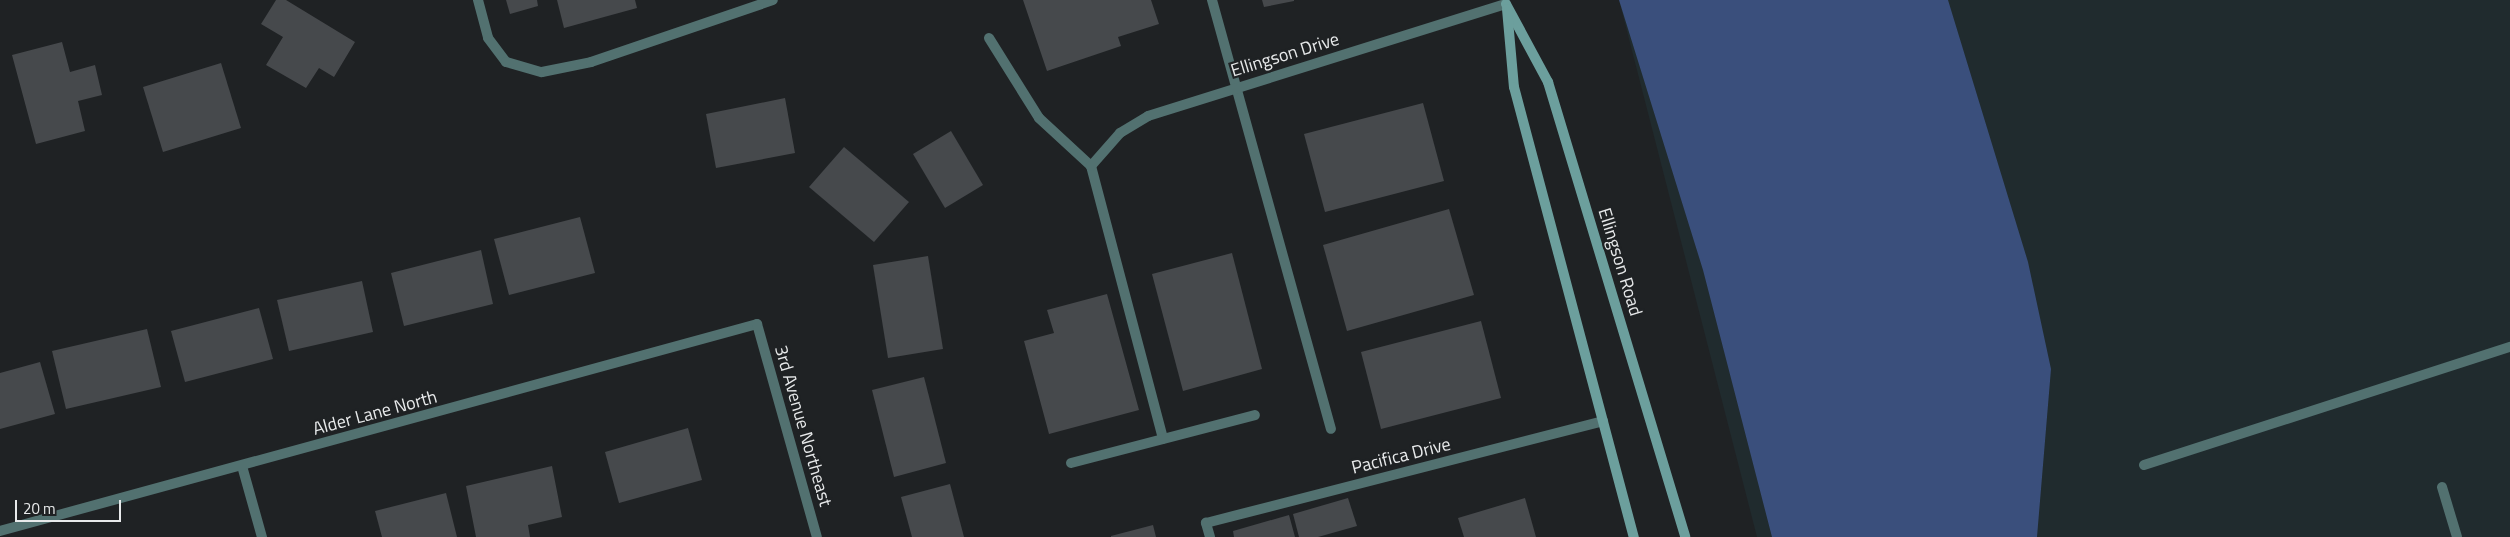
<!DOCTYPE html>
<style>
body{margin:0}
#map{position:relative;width:2510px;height:537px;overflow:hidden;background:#1f2224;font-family:"Titillium Web",sans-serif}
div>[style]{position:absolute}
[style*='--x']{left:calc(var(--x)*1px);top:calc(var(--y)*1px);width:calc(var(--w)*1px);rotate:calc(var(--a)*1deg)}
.built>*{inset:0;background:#202b2e}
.water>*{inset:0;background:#3a4f7c}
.building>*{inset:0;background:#46494c}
.lane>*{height:10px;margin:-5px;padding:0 5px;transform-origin:5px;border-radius:5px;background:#527170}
.street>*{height:10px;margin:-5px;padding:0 5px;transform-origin:5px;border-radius:5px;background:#527170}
.secondary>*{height:10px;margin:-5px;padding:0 5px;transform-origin:5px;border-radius:5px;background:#6c9f9d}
span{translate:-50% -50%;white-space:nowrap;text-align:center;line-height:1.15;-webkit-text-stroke:4.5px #1f2224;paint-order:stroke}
.street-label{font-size:18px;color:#e8eaeb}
.scale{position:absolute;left:15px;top:500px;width:106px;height:22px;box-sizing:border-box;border:2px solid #e8eaeb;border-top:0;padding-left:6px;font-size:15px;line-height:18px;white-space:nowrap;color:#e8eaeb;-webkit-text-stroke:4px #1f2224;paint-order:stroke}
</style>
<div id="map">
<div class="built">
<div style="clip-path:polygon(1619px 0,2510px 0,2510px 537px,1757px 537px)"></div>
</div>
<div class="water">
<div style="clip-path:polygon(1619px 0,1948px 0,2028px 262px,2051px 369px,2037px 537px,1772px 537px,1703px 270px)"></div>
</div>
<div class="building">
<div style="clip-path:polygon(276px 0,286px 0,355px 42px,334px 77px,319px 68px,306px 88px,266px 65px,283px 37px,261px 24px)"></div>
<div style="clip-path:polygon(506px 0,537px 0,538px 6px,510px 14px)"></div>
<div style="clip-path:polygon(557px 0,635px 0,637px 8px,564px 28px)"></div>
<div style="clip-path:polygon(1023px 0,1151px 0,1159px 24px,1118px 37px,1121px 46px,1047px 71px)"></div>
<div style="clip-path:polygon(1262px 0,1294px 0,1294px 1px,1264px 7px)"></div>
<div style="clip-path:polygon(62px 42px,70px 72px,95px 65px,102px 95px,78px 101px,85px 131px,36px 144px,12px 55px)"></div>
<div style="clip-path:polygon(221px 63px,241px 128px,163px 152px,143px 87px)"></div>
<div style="clip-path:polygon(785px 98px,795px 153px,716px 168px,706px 114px)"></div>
<div style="clip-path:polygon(1423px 103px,1444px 181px,1325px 212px,1304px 134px)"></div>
<div style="clip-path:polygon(951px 131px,983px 185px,945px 208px,913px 154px)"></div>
<div style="clip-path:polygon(844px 147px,909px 202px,874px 242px,809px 187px)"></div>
<div style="clip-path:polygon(1449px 209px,1474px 295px,1347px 331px,1323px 245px)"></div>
<div style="clip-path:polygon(580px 217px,595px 273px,509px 295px,494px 239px)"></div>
<div style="clip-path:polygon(481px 250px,493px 304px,404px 326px,391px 273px)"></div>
<div style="clip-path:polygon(1232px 253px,1262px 369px,1183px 391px,1152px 274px)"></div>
<div style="clip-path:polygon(928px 256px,943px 349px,888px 358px,873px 265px)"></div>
<div style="clip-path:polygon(362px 281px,373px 332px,289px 351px,277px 300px)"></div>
<div style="clip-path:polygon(1107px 294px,1139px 410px,1049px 434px,1024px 341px,1054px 333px,1047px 310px)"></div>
<div style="clip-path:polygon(259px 308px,273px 359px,185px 382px,171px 331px)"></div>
<div style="clip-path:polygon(1481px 321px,1501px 398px,1381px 429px,1361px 352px)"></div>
<div style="clip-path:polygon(147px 329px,161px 387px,66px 409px,52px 351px)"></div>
<div style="clip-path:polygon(40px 362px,55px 414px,0 429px,0 373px)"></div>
<div style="clip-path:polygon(924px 377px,946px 463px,894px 477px,872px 390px)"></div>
<div style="clip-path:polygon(688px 428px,702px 480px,619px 503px,605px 452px)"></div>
<div style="clip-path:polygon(552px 466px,562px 517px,528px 525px,530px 537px,476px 537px,466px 486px)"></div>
<div style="clip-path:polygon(950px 484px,964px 537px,912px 537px,901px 497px)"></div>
<div style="clip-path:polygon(446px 493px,457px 537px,382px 537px,375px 511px)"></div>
<div style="clip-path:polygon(1348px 498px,1357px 526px,1318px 537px,1299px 537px,1293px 514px)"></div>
<div style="clip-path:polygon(1525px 498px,1536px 537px,1464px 537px,1458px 518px)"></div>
<div style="clip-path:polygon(1289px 515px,1295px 537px,1234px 537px,1233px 531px)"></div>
<div style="clip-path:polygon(1153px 525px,1156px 537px,1111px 537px,1111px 536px)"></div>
</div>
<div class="lane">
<div style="--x:478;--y:0;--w:39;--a:75"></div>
<div style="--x:488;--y:38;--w:30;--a:53"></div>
<div style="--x:506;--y:62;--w:37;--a:16"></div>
<div style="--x:542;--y:72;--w:50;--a:-11.5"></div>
<div style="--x:591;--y:62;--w:192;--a:-18.8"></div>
<div style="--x:1212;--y:0;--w:445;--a:74.5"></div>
<div style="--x:989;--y:38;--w:94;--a:58"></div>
<div style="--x:1039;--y:118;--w:71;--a:42.7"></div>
<div style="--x:1091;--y:166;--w:282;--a:75.2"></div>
<div style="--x:1071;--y:463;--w:190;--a:-14.6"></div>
<div style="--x:2144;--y:465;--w:385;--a:-17.9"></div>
<div style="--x:2442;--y:487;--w:52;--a:73.3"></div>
</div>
<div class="street">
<div style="--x:1091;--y:166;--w:44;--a:-48.7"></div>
<div style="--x:1120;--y:133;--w:33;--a:-31"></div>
<div style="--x:1148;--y:116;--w:375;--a:-17.4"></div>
<div style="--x:242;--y:466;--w:74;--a:74.3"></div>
<div style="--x:0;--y:531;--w:785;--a:-15.29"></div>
<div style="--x:757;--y:324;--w:221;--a:74.3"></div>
<div style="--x:1210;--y:537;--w:15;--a:-106"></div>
<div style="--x:1206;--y:523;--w:410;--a:-14.4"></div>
</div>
<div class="secondary">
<div style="--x:1506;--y:4;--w:89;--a:61.7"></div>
<div style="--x:1548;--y:82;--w:475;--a:73.2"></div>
<div style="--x:1507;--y:9;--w:78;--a:84.9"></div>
<div style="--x:1514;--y:87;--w:466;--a:75.1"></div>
</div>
<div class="street-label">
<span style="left:1285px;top:55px;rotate:-17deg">Ellingson Drive</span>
<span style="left:1620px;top:262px;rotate:73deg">Ellingson Road</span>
<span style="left:375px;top:413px;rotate:-15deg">Alder Lane North</span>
<span style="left:803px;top:426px;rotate:74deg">3rd Avenue Northeast</span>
<span style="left:1401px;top:456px;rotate:-14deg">Pacifica Drive</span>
</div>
<div class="scale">20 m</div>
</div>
